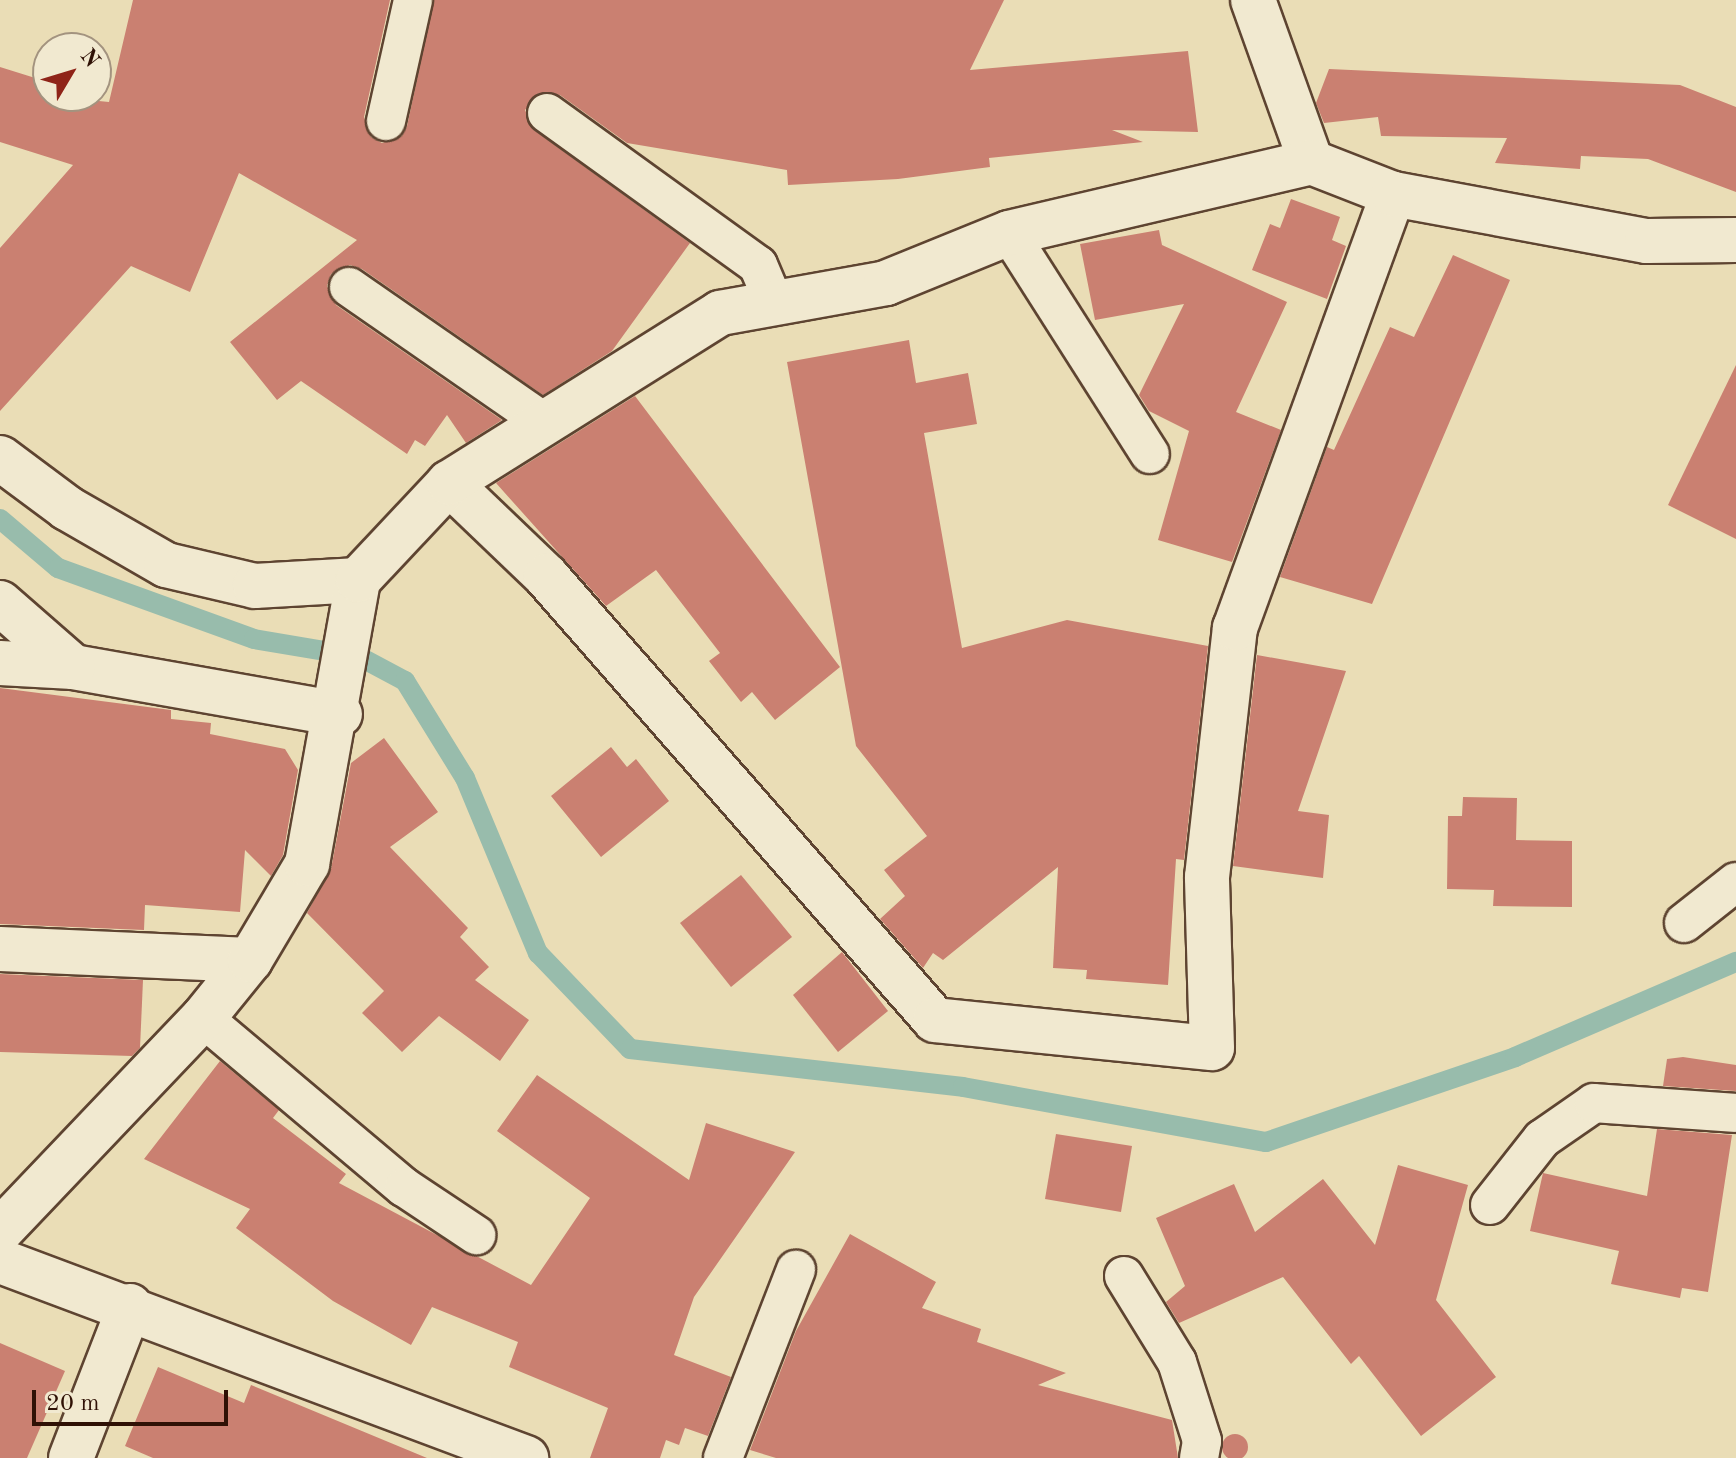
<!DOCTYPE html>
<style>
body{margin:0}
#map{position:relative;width:1736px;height:1458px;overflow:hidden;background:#eaddb6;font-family:"Old Standard TT",serif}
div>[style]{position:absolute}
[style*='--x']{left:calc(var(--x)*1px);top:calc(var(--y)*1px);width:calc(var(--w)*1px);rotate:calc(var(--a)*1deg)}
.stream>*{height:20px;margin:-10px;padding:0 10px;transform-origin:10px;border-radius:10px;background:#98bcac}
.building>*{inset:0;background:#ca8071}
.round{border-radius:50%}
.roads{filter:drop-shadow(2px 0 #5e4431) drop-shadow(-2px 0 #5e4431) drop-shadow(0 2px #5e4431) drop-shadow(0 -2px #5e4431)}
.service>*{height:38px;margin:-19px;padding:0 19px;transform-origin:19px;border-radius:19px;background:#f1e9d0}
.minor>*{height:44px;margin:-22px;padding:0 22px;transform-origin:22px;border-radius:22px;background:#f1e9d0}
span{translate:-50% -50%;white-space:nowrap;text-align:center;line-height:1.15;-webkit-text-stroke:7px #f1e9d0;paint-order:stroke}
.north{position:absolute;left:32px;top:32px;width:80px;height:80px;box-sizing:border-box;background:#f1e9d0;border:2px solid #a3937f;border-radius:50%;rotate:52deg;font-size:22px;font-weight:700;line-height:32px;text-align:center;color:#2f1105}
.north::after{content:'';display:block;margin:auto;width:28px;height:36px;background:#8f2418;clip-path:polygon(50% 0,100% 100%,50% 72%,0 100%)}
.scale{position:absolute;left:32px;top:1390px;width:196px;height:36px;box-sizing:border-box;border:4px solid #2f1105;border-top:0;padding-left:10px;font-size:24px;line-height:28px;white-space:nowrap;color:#2f1105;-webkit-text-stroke:6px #f1e9d0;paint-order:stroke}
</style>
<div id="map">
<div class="stream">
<div style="--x:0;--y:519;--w:76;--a:40.2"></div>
<div style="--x:58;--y:568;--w:208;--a:19.9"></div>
<div style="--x:254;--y:639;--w:108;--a:9.6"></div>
<div style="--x:360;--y:657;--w:51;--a:28.1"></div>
<div style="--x:405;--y:681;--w:114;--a:58.3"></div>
<div style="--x:465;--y:778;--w:190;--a:67.4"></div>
<div style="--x:538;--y:953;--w:133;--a:46.2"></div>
<div style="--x:630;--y:1049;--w:335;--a:6.5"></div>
<div style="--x:963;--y:1087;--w:308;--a:10.3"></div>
<div style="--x:1266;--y:1142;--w:263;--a:-18.8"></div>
<div style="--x:1515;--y:1057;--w:241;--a:-23.3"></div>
</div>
<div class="building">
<div style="clip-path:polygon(133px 0,390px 0,364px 117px,371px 137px,382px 143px,402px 136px,407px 126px,434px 0,1004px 0,970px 70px,1188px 51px,1198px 132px,1112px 130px,1143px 142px,989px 158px,990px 167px,898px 179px,788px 185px,787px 170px,627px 143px,560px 95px,539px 93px,525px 110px,534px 130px,690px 243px,612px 351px,543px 395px,362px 269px,350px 265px,331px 274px,327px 286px,336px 305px,502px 420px,466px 443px,447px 415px,425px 446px,415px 440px,407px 454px,301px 381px,277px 400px,230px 342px,357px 240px,239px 173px,190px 292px,131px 266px,0 411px,0 248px,73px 165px,0 142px,0 67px,48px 82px,48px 96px,109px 102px)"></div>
<div style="clip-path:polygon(1329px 69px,1680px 85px,1736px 107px,1736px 192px,1648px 159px,1581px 156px,1580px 169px,1495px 163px,1507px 138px,1381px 136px,1378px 117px,1324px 123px,1316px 103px)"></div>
<div style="clip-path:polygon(1291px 199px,1340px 217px,1332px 240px,1346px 246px,1327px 299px,1252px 270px,1270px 224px,1280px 228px)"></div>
<div style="clip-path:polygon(1159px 230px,1162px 245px,1287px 302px,1236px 412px,1281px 430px,1232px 562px,1158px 540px,1189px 431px,1149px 411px,1139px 395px,1184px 304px,1095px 320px,1080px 244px)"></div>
<div style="clip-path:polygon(1453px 255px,1510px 280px,1372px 604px,1280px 577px,1327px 447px,1334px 450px,1390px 327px,1414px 337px)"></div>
<div style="clip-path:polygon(909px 340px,916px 383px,968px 373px,977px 424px,924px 433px,962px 648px,1067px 620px,1208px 646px,1184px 860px,1176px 859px,1168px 985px,1086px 979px,1087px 970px,1053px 968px,1058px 867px,943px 960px,933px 953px,923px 968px,880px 919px,905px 896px,884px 870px,927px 836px,856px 746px,787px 362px)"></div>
<div style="clip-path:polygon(1736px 365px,1736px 539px,1668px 505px)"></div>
<div style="clip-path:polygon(635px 396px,840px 667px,775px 720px,752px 692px,741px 702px,709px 661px,720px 653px,656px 570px,606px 606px,496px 483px)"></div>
<div style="clip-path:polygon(1257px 655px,1346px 671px,1298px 811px,1329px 815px,1323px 878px,1233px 866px)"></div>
<div style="clip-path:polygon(0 688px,171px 710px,171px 719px,211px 723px,210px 734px,285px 749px,298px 770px,283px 855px,271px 876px,245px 850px,240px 912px,145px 905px,144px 930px,0 924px)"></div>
<div style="clip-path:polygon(384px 738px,438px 812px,390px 847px,468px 928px,460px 937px,489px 967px,475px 980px,529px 1020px,500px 1061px,439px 1016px,402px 1052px,362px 1013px,384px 991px,307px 913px,331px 869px,351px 763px)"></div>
<div style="clip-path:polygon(611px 747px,627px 767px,636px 759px,669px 801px,601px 857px,551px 796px)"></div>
<div style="clip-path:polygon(1463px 797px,1517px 798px,1516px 840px,1572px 841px,1572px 907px,1493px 906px,1494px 890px,1447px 889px,1448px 816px,1462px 816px)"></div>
<div style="clip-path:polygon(741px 875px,792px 937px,731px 987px,680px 923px)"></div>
<div style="clip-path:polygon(842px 952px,888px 1011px,838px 1052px,793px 995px)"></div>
<div style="clip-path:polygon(0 974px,143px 980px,140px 1048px,132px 1056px,0 1052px)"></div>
<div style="clip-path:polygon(1683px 1057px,1736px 1065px,1736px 1091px,1663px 1086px,1667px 1059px)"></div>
<div style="clip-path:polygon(220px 1061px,279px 1110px,273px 1118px,346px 1174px,339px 1183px,531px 1285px,590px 1198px,497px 1131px,537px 1075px,689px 1180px,706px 1123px,795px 1152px,694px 1297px,674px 1355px,731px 1377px,708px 1436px,685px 1428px,679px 1445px,666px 1440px,660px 1458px,590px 1458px,608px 1408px,509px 1367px,518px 1342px,432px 1307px,411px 1345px,333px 1301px,236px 1228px,250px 1209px,144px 1159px)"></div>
<div style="clip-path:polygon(1657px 1129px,1732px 1135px,1708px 1292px,1682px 1288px,1680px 1298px,1611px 1284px,1619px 1251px,1530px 1231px,1543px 1173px,1647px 1196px)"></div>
<div style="clip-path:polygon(1056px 1134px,1132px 1146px,1121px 1212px,1045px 1199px)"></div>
<div style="clip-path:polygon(1398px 1165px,1468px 1185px,1436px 1300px,1496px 1377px,1421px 1436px,1359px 1356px,1351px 1364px,1283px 1277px,1179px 1323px,1166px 1302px,1185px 1286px,1156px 1218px,1234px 1184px,1255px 1232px,1323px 1179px,1375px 1245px)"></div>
<div style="clip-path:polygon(850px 1234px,936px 1282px,922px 1308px,981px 1329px,977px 1342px,1066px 1373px,1038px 1385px,1172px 1420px,1178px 1458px,776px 1458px,750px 1450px,796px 1331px)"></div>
<div style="clip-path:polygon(0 1343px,65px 1371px,27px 1458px,0 1458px)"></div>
<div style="clip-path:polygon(158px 1367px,244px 1403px,251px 1385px,427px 1458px,153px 1458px,125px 1446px)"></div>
<div class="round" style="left:1222px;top:1434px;width:26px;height:26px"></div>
</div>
<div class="roads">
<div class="service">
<div style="--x:547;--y:113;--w:260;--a:35.8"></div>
<div style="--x:758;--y:265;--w:36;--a:67"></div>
<div style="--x:386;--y:121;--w:124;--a:-77.4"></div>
<div style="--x:1009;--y:233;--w:262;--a:57.5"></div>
<div style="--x:349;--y:287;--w:234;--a:34.7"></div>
<div style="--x:1684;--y:923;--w:66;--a:-38.3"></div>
<div style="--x:203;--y:1018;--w:263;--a:40.1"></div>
<div style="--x:404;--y:1187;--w:87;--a:33.7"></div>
<div style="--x:1490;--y:1205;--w:84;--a:-51.8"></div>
<div style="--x:1542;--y:1139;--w:63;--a:-34.7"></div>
<div style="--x:1594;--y:1103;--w:142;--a:4"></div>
<div style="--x:1124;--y:1276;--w:101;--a:58.4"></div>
<div style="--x:1177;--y:1362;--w:83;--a:72.4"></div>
<div style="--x:1202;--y:1441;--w:17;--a:100"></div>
<div style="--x:723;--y:1458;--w:202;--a:-68.8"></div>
</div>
<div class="minor">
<div style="--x:1253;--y:0;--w:172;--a:70.3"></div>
<div style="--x:0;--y:458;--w:84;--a:36.7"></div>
<div style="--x:67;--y:508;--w:114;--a:29.9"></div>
<div style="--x:166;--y:565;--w:91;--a:13.3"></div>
<div style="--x:255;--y:586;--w:103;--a:-3.3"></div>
<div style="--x:449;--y:483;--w:134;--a:43.8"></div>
<div style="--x:546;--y:576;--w:590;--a:48.78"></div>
<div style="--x:935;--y:1020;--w:278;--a:5.8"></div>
<div style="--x:1212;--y:1048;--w:171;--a:-91.7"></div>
<div style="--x:1207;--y:877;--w:251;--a:-83.6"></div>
<div style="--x:1235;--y:628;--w:462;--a:-70"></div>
<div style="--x:0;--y:603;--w:97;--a:41.2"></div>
<div style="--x:73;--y:667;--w:271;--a:10"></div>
<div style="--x:0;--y:663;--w:73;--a:3.1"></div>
<div style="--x:0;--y:949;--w:250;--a:2.5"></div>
<div style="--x:0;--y:1231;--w:294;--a:-46.4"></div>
<div style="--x:203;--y:1018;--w:75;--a:-51"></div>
<div style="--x:250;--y:960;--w:112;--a:-59.3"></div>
<div style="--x:307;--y:864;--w:289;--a:-79.8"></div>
<div style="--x:358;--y:580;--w:133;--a:-46.8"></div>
<div style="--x:449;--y:483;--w:320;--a:-32.1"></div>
<div style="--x:720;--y:313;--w:169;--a:-10.2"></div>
<div style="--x:886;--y:283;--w:133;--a:-22.1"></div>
<div style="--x:1009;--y:233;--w:310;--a:-13.2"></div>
<div style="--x:1311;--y:162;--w:88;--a:21.3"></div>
<div style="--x:1393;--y:194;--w:258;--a:10.5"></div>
<div style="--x:1647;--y:241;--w:89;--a:-0.6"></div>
<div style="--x:0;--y:1261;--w:562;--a:20.53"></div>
<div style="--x:71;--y:1458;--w:163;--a:-68.8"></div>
</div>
</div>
<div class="north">N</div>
<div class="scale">20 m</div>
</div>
